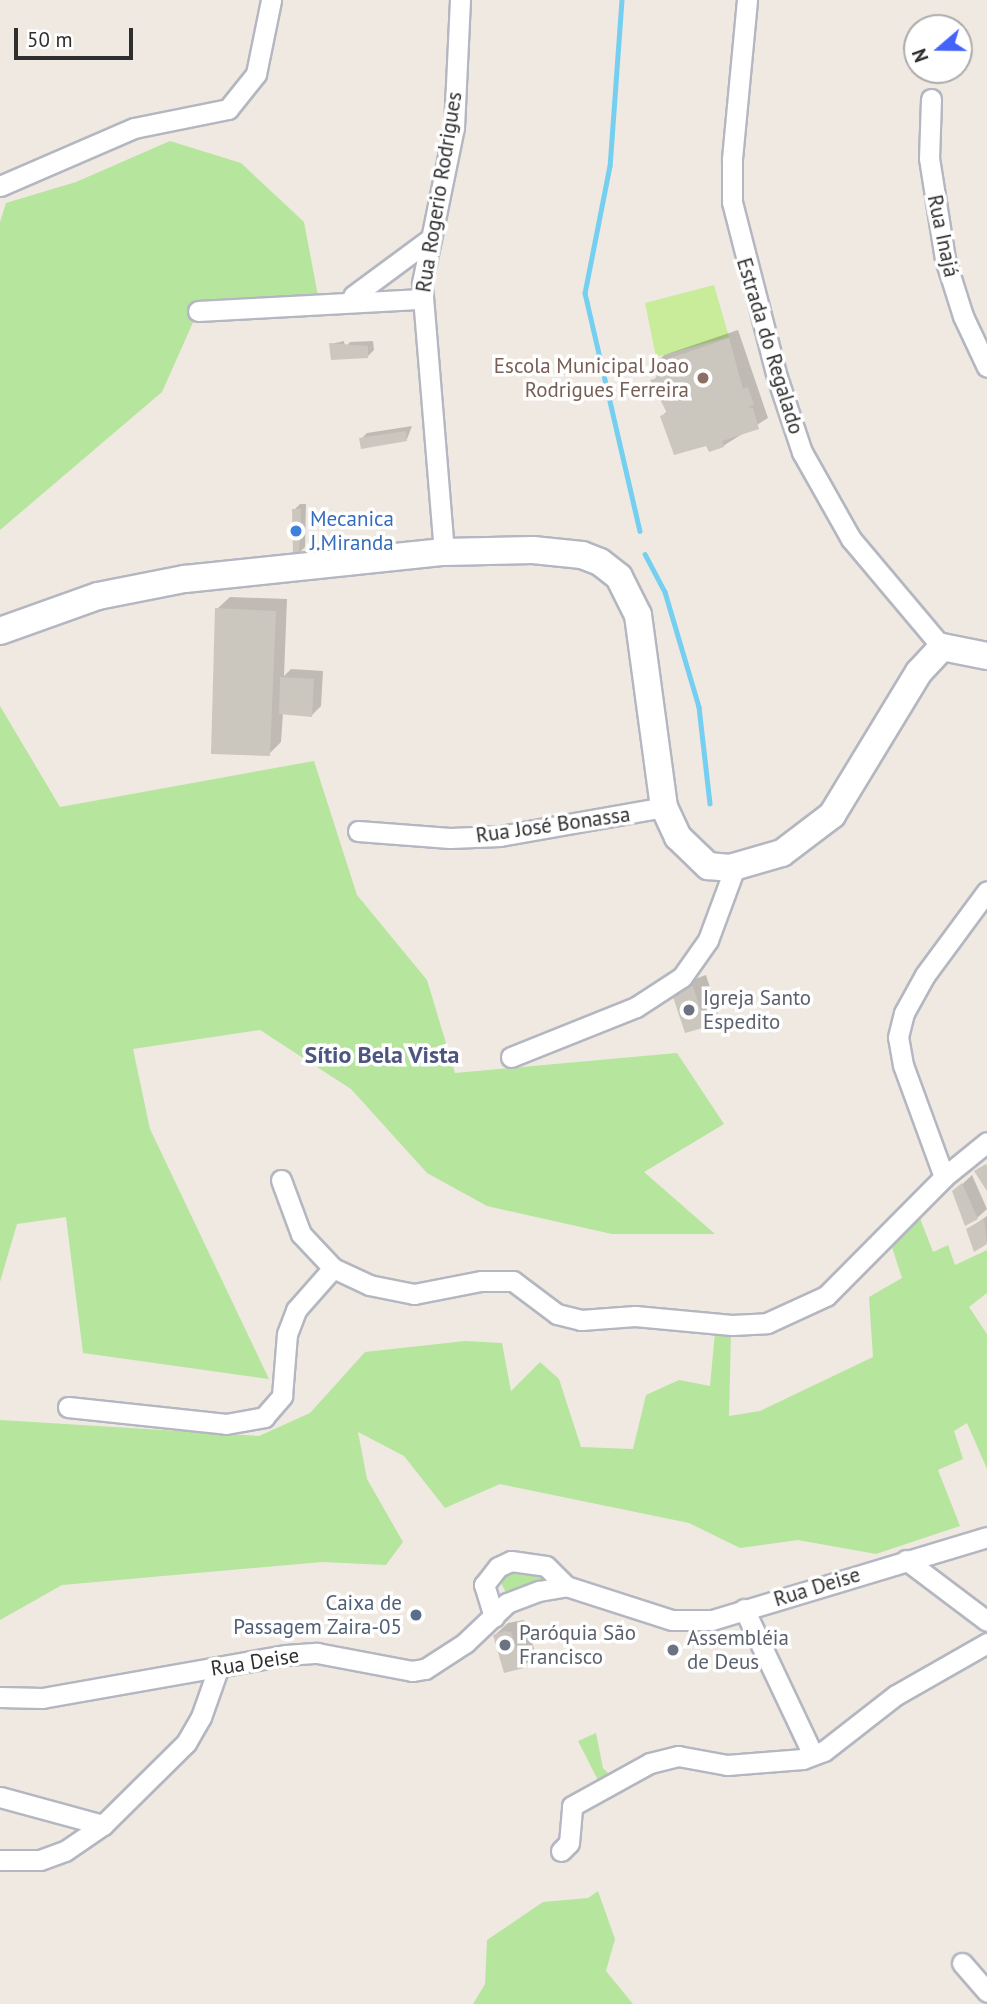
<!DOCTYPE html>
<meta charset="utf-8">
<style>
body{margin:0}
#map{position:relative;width:987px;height:2004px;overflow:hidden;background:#efe9e1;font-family:"PT Sans",sans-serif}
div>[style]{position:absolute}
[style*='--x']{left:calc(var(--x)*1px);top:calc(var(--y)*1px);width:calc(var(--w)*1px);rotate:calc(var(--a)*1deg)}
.green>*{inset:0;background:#b6e59e}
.pitch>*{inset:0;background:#c9ec9a}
.shadow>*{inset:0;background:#0003}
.stream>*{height:4.5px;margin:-2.25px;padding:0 2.25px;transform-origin:2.25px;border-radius:2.25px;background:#75cff0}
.building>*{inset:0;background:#cbc7bf}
.roads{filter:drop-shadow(2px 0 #b4b7c1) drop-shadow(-2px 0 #b4b7c1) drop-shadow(0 2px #b4b7c1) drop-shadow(0 -2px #b4b7c1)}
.street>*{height:19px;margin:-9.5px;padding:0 9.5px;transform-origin:9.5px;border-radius:9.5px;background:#fff}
.secondary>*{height:26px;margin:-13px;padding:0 13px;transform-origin:13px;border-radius:13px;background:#fff}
.dots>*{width:19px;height:19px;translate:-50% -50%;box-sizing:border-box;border:4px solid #fff;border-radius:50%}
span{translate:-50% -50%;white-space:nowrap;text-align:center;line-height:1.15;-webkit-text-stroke:7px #fff;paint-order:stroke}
.street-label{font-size:21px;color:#2e2e2e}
.education-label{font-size:21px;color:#785e54}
.right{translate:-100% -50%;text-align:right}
.shop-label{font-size:21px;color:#366cbe}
.left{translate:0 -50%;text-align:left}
.worship-label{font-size:21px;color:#5b616d}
.service-label{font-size:21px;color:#4e5e75}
.quarter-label{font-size:24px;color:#4d5680;font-weight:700}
.north{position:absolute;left:903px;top:14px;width:70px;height:70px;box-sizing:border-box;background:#fff;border:2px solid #ababab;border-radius:50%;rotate:250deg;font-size:19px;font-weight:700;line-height:28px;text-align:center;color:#2e2e2e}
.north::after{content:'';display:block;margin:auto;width:24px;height:32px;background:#4264fb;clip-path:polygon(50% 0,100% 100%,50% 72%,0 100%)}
.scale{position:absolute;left:14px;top:28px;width:119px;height:32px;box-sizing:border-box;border:4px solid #2e2e2e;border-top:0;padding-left:9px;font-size:21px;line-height:24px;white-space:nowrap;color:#2e2e2e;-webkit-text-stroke:5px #fff;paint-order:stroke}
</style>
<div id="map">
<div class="green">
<div style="clip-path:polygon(170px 141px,241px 163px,304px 222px,319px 301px,203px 300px,162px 392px,0 530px,0 222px,6px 203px,76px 182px)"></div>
<div style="clip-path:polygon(0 706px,60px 807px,314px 761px,357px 895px,427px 980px,455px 1073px,677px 1053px,724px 1124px,644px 1172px,715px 1234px,612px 1234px,487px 1206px,427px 1173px,351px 1089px,260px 1030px,133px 1049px,150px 1129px,269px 1379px,83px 1353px,66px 1217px,17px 1224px,0 1282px)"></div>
<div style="clip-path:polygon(918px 1213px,933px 1252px,948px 1245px,955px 1265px,987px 1250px,987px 1293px,969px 1307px,987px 1334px,987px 1469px,967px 1423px,954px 1431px,963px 1459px,938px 1470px,960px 1526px,876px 1554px,798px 1540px,740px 1548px,689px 1523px,500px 1484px,445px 1508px,404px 1456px,358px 1432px,367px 1479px,403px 1542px,386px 1565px,322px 1562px,62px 1585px,0 1620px,0 1420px,259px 1436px,310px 1413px,365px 1352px,465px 1341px,502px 1343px,511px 1391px,540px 1362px,559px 1379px,581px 1447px,633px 1449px,646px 1395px,679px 1380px,710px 1386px,715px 1332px,731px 1331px,729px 1416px,760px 1411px,873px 1357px,869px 1297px,902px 1278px,889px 1238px)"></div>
<div style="clip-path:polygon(508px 1570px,538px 1574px,545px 1580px,506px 1593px,499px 1579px)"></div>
<div style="clip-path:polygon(596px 1733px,603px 1768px,612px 1777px,602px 1788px,578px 1741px)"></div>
<div style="clip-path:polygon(598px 1891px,615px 1939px,606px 1971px,633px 2004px,473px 2004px,485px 1984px,487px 1940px,543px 1902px,588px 1898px)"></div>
</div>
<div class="pitch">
<div style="clip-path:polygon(714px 285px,729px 337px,656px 357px,645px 303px)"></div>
</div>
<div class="shadow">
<div style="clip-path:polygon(738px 330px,768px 418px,723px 446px,662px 416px,668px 410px,653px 381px,658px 375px,654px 365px,664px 355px)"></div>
<div style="clip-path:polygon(344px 341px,345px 348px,350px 342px,373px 341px,374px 350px,368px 356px,331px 344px)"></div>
<div style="clip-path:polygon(412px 426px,407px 439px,361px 439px,367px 433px)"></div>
<div style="clip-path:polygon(300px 504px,306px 504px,305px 547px,299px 553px,294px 510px)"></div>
<div style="clip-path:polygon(230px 597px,287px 599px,284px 676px,291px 669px,323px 671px,321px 706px,311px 716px,283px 713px,281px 742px,269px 754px,217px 609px)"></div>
<div style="clip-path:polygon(706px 975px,718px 1013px,705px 1025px,674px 995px,687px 982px)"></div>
<div style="clip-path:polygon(972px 1175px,987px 1209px,977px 1218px,954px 1192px)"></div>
<div style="clip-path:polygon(987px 1216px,987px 1242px,975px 1249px,968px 1229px)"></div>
<div style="clip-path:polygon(524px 1620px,536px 1654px,523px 1667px,495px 1635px,508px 1623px)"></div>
</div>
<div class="stream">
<div style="--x:622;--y:0;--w:166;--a:94.1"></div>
<div style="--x:610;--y:166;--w:129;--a:101.1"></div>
<div style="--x:585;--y:293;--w:244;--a:77"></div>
<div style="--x:645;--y:554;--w:43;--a:62.2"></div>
<div style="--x:665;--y:592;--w:120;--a:73.5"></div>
<div style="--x:699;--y:707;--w:97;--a:83.5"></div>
</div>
<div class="building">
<div style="clip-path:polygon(729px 338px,743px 389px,748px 387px,754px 405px,748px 407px,753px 408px,759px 429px,722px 441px,724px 447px,709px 452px,706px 446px,674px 455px,660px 416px,667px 413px,650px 380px,657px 378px,653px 364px)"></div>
<div style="clip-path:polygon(329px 343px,368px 346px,368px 358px,331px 360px)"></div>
<div style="clip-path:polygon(406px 431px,407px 441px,361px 449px,359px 438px)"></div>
<div style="clip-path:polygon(292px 509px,301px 509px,299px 555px,293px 553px)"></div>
<div style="clip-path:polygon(215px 608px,276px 611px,270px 756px,211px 754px)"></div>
<div style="clip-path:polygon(280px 677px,314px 679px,312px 717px,279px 714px)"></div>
<div style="clip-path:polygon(693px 986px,706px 1027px,685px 1033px,672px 994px)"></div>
<div style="clip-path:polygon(986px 1164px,987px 1166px,987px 1191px,974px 1171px)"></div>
<div style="clip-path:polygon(962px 1183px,978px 1219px,965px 1226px,952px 1191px)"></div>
<div style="clip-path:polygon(984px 1219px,987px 1244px,974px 1252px,966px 1229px)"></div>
<div style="clip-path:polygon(505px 1631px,511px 1632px,524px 1668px,504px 1673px,493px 1635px)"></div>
</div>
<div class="roads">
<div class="street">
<div style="--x:747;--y:0;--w:161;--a:95.4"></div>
<div style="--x:732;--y:160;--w:42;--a:90"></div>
<div style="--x:732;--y:202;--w:181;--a:75.6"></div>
<div style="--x:777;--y:377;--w:79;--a:71.6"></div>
<div style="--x:802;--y:452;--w:100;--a:60.6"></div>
<div style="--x:851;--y:539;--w:141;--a:49.9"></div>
<div style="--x:931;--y:99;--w:59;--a:91.9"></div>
<div style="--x:929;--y:158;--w:102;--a:81"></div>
<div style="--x:945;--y:259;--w:60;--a:72.5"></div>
<div style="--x:963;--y:316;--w:56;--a:64.8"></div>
<div style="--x:0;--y:186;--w:146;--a:-23.4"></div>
<div style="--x:134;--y:128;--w:96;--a:-11.4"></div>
<div style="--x:228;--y:109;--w:45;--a:-51.3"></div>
<div style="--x:256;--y:74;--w:76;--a:-78.5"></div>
<div style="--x:353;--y:296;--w:96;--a:-36.5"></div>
<div style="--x:198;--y:311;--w:224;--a:-3.1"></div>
<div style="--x:444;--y:552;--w:270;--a:-94.7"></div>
<div style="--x:422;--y:283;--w:159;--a:-78.4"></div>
<div style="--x:454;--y:127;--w:127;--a:-87.3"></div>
<div style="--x:358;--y:831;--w:92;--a:4.4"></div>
<div style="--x:450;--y:838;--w:50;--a:-2.3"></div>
<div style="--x:500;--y:836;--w:167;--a:-10"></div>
<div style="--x:511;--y:1057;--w:135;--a:-21.8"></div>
<div style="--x:636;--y:1007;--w:55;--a:-33.1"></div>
<div style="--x:682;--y:977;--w:45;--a:-54.9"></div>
<div style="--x:708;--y:940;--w:78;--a:-69.7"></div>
<div style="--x:944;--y:1177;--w:119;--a:-110.1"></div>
<div style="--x:903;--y:1065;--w:28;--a:-100"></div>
<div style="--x:898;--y:1037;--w:25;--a:-76"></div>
<div style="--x:904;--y:1013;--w:43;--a:-61.1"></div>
<div style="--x:925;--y:975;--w:104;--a:-53.6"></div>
<div style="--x:281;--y:1180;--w:58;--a:69.7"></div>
<div style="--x:301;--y:1234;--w:47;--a:46.7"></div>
<div style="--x:333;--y:1268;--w:40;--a:25"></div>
<div style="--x:369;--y:1285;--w:46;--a:11.3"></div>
<div style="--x:414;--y:1294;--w:68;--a:-11"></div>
<div style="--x:481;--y:1281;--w:32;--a:0"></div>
<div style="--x:513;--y:1281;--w:55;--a:36.9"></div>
<div style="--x:557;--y:1314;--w:25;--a:14"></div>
<div style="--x:581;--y:1320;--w:54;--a:-4.2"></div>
<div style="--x:635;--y:1316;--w:97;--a:5.3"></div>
<div style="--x:732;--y:1325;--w:35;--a:-3"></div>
<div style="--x:767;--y:1323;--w:65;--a:-24.6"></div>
<div style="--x:826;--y:1296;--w:168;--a:-45.2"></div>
<div style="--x:944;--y:1177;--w:55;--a:-39.1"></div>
<div style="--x:68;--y:1407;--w:159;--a:6.1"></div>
<div style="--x:226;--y:1424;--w:39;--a:-10"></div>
<div style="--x:264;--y:1417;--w:28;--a:-49"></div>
<div style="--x:282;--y:1396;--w:62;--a:-85.4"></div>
<div style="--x:287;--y:1334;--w:26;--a:-69"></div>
<div style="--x:296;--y:1310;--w:56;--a:-48.6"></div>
<div style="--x:906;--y:1560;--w:101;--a:37"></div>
<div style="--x:744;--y:1609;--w:161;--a:64.7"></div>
<div style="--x:494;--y:1617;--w:34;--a:-107"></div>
<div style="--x:484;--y:1585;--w:23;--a:-52"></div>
<div style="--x:498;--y:1567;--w:14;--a:-25"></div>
<div style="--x:511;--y:1561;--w:35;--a:8"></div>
<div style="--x:546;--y:1566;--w:28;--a:45"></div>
<div style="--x:0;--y:1697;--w:42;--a:1.4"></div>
<div style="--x:42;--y:1698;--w:248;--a:-10"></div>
<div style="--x:286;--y:1655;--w:31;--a:-4"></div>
<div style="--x:317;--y:1653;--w:97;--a:10.7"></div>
<div style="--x:412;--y:1671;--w:13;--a:-9"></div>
<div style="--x:425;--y:1669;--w:48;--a:-33"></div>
<div style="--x:465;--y:1643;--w:58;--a:-43.6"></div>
<div style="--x:507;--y:1603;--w:34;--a:-21"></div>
<div style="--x:539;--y:1591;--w:27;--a:-10"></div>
<div style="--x:566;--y:1586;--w:111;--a:17.8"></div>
<div style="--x:672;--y:1620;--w:40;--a:0"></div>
<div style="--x:712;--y:1620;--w:287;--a:-16.8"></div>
<div style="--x:0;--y:1797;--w:107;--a:15.2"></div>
<div style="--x:561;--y:1851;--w:11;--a:-45"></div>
<div style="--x:569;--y:1843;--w:37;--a:-85"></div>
<div style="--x:572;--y:1806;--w:89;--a:-28.9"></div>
<div style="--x:650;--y:1763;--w:29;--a:-14"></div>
<div style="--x:678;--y:1756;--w:50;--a:10.4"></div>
<div style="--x:727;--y:1765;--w:76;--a:-4.5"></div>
<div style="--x:803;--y:1759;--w:22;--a:-21"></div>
<div style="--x:824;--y:1751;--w:91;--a:-37.9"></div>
<div style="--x:896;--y:1695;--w:105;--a:-29.7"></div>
<div style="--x:0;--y:1860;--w:40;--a:0"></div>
<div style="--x:40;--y:1860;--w:27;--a:-20"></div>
<div style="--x:65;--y:1851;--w:46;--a:-34.4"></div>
<div style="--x:103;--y:1825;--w:117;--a:-44.7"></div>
<div style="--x:186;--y:1743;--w:30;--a:-60"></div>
<div style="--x:201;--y:1717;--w:51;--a:-70.5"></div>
<div style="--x:962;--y:1963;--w:38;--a:49"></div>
</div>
<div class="secondary">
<div style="--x:0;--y:631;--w:104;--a:-19.7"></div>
<div style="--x:98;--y:596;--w:89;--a:-11.1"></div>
<div style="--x:185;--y:579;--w:260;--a:-6"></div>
<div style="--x:444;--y:552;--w:89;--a:-1.3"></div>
<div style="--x:533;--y:550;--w:49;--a:5.8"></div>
<div style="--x:582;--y:555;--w:19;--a:21"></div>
<div style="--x:600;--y:562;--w:24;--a:38"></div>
<div style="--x:619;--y:577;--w:42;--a:63.4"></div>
<div style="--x:638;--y:615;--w:194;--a:82.3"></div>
<div style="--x:664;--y:807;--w:33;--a:65"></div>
<div style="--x:678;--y:837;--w:42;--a:44"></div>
<div style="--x:708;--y:866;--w:22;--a:5"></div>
<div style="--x:730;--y:868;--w:54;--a:-16.1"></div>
<div style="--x:782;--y:853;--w:63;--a:-37.2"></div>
<div style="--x:832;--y:815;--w:167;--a:-58.7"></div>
<div style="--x:919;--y:672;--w:34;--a:-47"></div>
<div style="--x:942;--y:647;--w:46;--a:11.3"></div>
</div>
</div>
<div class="dots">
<div style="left:703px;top:378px;background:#8d6e63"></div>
<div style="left:296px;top:531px;background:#3f7fe0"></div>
<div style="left:689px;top:1010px;background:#6b7280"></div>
<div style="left:416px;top:1615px;background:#5c6f8a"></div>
<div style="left:505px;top:1645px;background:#6b7280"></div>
<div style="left:673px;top:1650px;background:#6b7280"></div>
</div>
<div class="street-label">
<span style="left:439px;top:192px;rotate:-81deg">Rua Rogerio Rodrigues</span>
<span style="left:943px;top:236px;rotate:78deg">Rua Inajá</span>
<span style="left:770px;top:346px;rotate:73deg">Estrada do Regalado</span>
<span style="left:553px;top:825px;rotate:-8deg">Rua José Bonassa</span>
<span style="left:817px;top:1587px;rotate:-17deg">Rua Deise</span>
<span style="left:255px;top:1662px;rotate:-9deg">Rua Deise</span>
</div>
<div class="education-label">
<span class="right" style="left:689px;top:378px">Escola Municipal Joao<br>Rodrigues Ferreira</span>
</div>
<div class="shop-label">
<span class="left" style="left:310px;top:531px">Mecanica<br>J.Miranda</span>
</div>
<div class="worship-label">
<span class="left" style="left:703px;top:1010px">Igreja Santo<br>Espedito</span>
<span class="left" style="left:519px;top:1645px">Paróquia São<br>Francisco</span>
<span class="left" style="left:687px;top:1650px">Assembléia<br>de Deus</span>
</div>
<div class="service-label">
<span class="right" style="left:402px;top:1615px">Caixa de<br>Passagem Zaira-05</span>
</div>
<div class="quarter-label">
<span style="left:382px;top:1055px">Sítio Bela Vista</span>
</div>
<div class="north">N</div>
<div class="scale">50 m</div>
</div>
